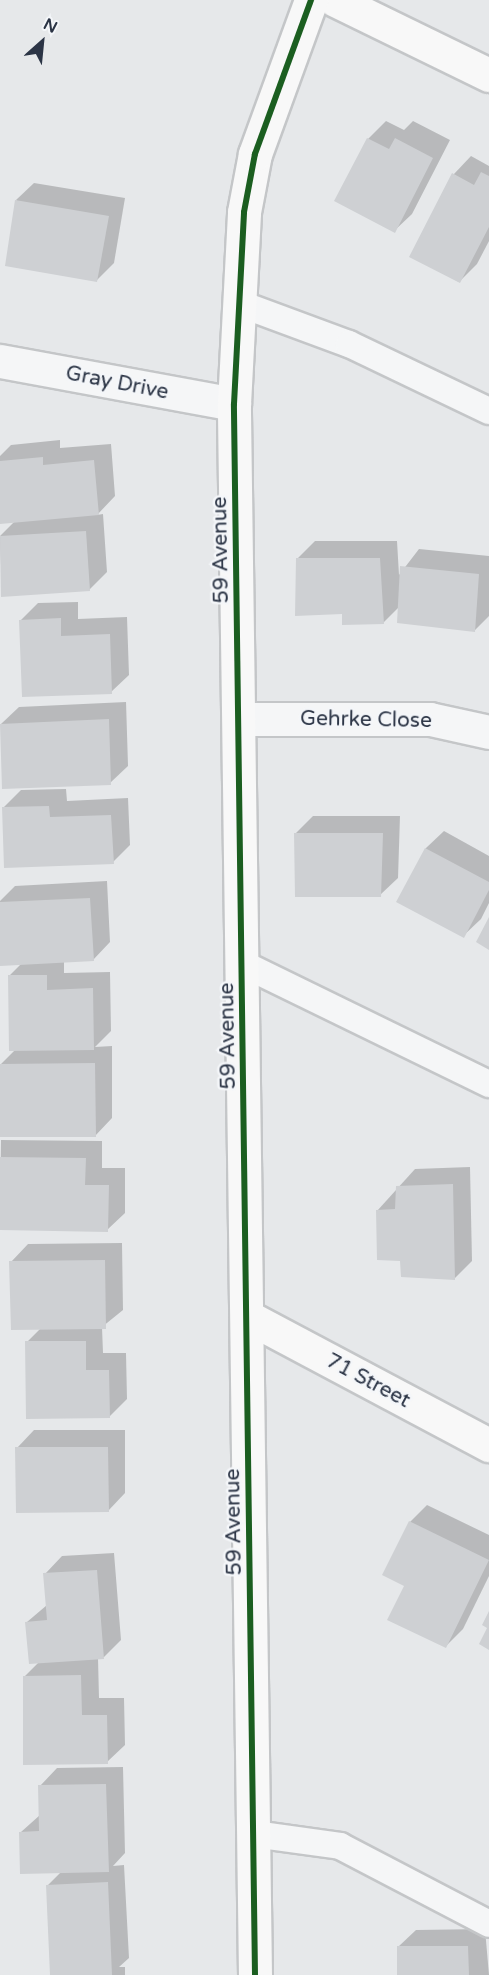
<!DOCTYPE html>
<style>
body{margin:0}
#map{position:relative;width:489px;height:1975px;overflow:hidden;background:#e6e8ea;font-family:"Varela Round",sans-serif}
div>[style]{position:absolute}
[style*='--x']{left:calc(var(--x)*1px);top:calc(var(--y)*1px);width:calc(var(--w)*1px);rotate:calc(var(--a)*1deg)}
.shadow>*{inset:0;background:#0003}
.building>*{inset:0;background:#ced0d3}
.roads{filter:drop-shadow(2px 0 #c4c6c8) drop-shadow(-2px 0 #c4c6c8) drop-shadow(0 2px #c4c6c8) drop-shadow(0 -2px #c4c6c8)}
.lane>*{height:26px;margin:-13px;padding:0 13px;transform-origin:13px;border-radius:13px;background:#f5f6f7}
.street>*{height:33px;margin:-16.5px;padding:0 16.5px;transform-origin:16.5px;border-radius:16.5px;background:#f5f6f7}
.secondary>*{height:33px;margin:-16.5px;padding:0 16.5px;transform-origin:16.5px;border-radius:16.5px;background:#f8f8f8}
.cycleway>*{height:6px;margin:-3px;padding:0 3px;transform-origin:3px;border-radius:3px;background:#1b5e20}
span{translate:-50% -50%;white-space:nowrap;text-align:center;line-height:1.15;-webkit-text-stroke:5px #f4f6f9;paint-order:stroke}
.street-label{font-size:21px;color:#2b3445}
.north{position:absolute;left:12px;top:12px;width:60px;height:60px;-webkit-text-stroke:4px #f4f6f9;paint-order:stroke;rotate:27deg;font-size:16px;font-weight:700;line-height:24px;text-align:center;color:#2b3445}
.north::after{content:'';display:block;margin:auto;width:21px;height:27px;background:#2b3445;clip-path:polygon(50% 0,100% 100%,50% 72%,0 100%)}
</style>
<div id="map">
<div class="shadow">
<div style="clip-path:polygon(386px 121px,404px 130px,413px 121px,450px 140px,412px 214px,394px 231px,336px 201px,368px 139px)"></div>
<div style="clip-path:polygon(471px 156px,489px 166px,489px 241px,477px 264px,459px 282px,411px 256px,454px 174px)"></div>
<div style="clip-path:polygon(34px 183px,125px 198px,114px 263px,97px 280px,16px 200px)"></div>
<div style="clip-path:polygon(60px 440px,60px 448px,111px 444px,115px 496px,97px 515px,103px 514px,107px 572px,89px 590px,2px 595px,0 536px,15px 521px,0 522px,0 456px,11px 445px)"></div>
<div style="clip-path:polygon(315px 541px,397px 541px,399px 575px,419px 549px,489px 556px,489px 616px,475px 630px,399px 607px,383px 623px,343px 612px,297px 559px)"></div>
<div style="clip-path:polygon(78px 602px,78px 619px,127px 617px,129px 675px,111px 692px,20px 621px,38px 603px)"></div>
<div style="clip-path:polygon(126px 702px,128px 766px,110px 783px,1px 724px,19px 707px)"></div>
<div style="clip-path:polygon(66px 789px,67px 801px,128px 798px,130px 845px,113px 862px,3px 808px,21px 790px)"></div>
<div style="clip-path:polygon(313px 816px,400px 816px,398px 878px,380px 895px,295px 834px)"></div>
<div style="clip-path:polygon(444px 831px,489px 856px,489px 903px,481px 919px,463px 936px,398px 901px,426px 848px)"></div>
<div style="clip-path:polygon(107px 881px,110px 942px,93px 960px,64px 961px,64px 973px,110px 972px,111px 1031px,95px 1047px,112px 1046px,112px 1118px,95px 1136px,1px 1064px,15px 1050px,9px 976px,22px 963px,0 953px,0 901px,15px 886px)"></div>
<div style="clip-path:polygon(1px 1140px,102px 1141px,102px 1168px,125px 1168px,125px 1213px,107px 1230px,0 1229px)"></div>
<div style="clip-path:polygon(470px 1167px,472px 1261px,454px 1279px,377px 1211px,415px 1169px)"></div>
<div style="clip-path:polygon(122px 1243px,123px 1310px,102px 1327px,103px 1353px,126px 1353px,127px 1399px,109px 1417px,27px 1342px,41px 1328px,11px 1262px,28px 1244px)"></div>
<div style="clip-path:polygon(34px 1430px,125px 1430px,125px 1493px,108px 1511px,17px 1448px)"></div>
<div style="clip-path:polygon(427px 1505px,489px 1535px,489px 1576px,463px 1629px,446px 1646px,406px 1585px,410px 1522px)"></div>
<div style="clip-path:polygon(114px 1553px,121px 1640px,104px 1657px,98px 1658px,99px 1698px,124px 1698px,125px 1745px,107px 1762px,24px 1677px,39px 1662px,27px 1622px,47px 1605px,45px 1574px,62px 1556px)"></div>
<div style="clip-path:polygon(123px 1767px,125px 1853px,113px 1866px,124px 1865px,129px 1958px,119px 1967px,125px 1967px,125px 1975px,52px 1975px,47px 1886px,61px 1872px,21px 1832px,40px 1815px,40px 1786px,57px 1768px)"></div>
<div style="clip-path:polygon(485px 1929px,489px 1975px,398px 1975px,398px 1947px,416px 1930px)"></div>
</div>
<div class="building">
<div style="clip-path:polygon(367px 138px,389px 149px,395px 138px,433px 158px,395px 233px,334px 201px)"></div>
<div style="clip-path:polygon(481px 172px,489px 176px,489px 227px,460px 283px,409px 257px,452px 173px,474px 185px)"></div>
<div style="clip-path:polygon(15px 200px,109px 216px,97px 282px,5px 266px)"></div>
<div style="clip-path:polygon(43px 457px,43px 465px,94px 460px,99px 515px,0 524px,0 461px)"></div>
<div style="clip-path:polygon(86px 531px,90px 591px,1px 597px,0 536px)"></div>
<div style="clip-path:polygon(296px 558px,380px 558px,384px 624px,342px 625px,342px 614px,295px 616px)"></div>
<div style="clip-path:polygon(400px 566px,479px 574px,475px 632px,397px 623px)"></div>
<div style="clip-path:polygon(61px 618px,61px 636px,110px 634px,112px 694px,22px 697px,19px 620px)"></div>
<div style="clip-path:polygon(109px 719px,111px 785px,2px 789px,0 724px)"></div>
<div style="clip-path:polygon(49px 806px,50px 817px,111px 815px,114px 864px,4px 868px,2px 807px)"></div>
<div style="clip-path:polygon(294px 833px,383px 833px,381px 897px,295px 897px)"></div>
<div style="clip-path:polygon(425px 848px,489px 882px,489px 890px,464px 938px,396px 902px)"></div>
<div style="clip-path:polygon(90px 898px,94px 961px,0 966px,0 902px)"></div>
<div style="clip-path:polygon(489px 917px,489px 950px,476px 942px)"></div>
<div style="clip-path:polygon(8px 975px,47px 975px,47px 990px,93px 988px,94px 1050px,9px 1051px)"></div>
<div style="clip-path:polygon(95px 1063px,96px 1137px,0 1137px,0 1064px)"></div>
<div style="clip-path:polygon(0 1157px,86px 1158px,85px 1185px,109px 1185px,108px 1232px,0 1230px)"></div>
<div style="clip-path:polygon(453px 1184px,455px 1280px,401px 1277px,400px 1261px,377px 1260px,376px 1210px,395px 1209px,396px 1186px)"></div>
<div style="clip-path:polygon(105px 1260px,106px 1329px,11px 1330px,9px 1261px)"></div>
<div style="clip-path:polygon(25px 1341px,86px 1341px,86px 1370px,109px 1370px,110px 1418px,26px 1419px)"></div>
<div style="clip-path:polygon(15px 1447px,108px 1447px,109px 1512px,16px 1513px)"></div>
<div style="clip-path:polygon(409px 1521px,489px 1560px,446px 1648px,387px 1620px,404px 1586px,382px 1575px)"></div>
<div style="clip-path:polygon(97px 1570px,104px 1659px,29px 1664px,25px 1622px,47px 1620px,43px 1573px)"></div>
<div style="clip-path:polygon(489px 1611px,489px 1650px,479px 1644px,487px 1628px,482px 1625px)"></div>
<div style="clip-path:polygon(81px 1675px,82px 1715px,107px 1715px,108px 1764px,23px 1765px,23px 1676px)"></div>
<div style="clip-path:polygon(106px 1784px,109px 1872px,20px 1874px,19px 1832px,39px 1831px,38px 1785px)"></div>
<div style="clip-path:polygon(108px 1882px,112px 1975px,50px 1975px,46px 1885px)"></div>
<div style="clip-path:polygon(397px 1946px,468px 1946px,469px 1975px,397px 1975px)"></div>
</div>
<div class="roads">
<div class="lane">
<div style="--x:238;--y:303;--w:118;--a:20.3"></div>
<div style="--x:349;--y:344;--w:155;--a:25.6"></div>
<div style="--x:243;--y:964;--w:274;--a:26"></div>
<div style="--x:254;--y:1834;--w:87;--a:7.9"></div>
<div style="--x:340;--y:1846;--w:168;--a:27.6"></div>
</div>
<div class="street">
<div style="--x:0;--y:361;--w:238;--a:10.4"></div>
<div style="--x:241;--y:719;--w:189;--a:0"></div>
<div style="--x:430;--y:719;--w:60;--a:12.4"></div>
</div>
<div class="secondary">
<div style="--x:335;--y:0;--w:171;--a:26"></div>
<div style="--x:248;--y:1317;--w:273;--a:28"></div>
<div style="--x:255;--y:1975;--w:1571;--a:-90.77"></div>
<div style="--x:234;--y:404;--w:192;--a:-87"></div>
<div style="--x:244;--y:212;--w:59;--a:-79.3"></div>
<div style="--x:255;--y:154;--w:164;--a:-70"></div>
</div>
</div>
<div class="cycleway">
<div style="--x:255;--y:1975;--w:1571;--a:-90.77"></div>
<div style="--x:234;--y:404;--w:192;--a:-87"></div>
<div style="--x:244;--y:212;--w:59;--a:-79.3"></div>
<div style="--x:255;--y:154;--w:164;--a:-70"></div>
</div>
<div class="street-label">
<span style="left:117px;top:383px;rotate:11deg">Gray Drive</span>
<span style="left:221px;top:550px;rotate:-91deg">59 Avenue</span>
<span style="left:366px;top:720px;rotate:1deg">Gehrke Close</span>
<span style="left:228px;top:1036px;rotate:-91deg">59 Avenue</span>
<span style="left:368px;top:1381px;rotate:28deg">71 Street</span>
<span style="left:234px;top:1522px;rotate:-91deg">59 Avenue</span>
</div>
<div class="north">N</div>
</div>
